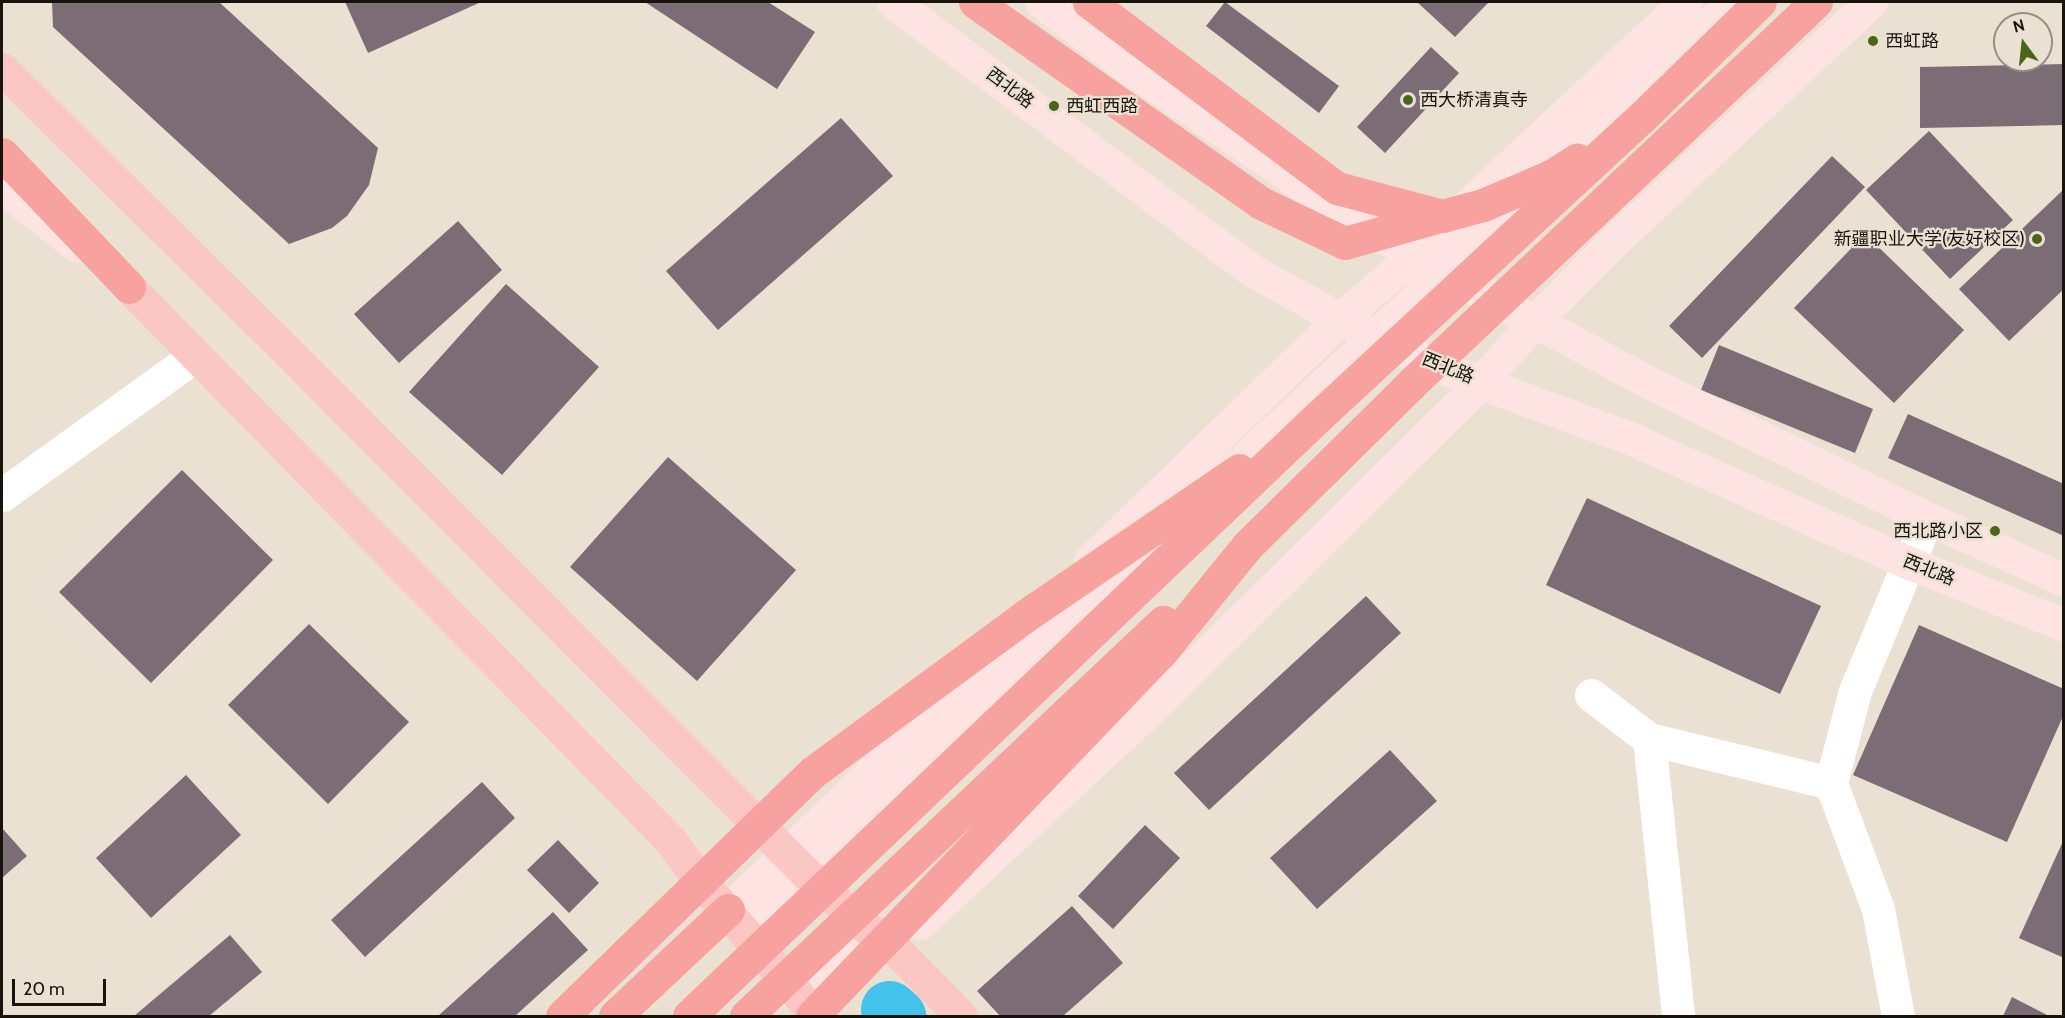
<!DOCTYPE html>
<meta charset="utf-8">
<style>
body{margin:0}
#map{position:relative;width:2065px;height:1018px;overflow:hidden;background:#ebe1d2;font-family:Cabin,"Noto Sans SC",sans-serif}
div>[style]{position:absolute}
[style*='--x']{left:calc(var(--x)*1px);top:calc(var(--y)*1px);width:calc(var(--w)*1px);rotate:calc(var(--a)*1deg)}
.river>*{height:57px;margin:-28.5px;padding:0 28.5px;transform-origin:28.5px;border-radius:28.5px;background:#43c2ec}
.building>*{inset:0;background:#7c6c75}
.street>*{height:33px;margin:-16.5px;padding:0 16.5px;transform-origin:16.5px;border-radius:16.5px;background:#fff}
.secondary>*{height:33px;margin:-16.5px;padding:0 16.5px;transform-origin:16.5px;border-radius:16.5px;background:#fde3e2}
.primary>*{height:33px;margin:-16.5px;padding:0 16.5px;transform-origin:16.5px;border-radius:16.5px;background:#fbc7c5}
.highway>*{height:33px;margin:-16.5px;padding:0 16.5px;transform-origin:16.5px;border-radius:16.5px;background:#f8a29f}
.dots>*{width:16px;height:16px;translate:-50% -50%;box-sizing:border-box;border:3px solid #ebe1d2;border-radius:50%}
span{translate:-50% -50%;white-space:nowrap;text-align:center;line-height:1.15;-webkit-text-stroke:4.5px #ebe1d2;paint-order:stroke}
.poi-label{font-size:18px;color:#17140e}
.left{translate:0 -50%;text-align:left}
.right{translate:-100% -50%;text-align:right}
.street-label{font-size:18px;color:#17140e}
.frame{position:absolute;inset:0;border:3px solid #17140e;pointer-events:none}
.north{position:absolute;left:1993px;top:12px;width:60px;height:60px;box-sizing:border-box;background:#ebe1d2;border:2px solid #968f84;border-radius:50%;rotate:345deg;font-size:16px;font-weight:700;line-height:24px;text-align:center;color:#17140e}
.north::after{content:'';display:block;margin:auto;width:21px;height:27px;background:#4a6517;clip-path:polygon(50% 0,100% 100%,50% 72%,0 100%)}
.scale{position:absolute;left:12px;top:979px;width:94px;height:27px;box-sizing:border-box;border:3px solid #17140e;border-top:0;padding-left:8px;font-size:18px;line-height:21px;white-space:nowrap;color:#17140e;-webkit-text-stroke:4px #ebe1d2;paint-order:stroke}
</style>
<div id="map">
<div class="river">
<div style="--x:889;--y:1009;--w:11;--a:41"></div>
</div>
<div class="building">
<div style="clip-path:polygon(52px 2px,219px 2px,378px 148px,369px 185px,347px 216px,332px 228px,289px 244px,53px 27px)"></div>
<div style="clip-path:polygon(345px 2px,481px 2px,368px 53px)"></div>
<div style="clip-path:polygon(645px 2px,768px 2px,815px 32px,777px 89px)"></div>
<div style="clip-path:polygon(1225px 2px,1339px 86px,1319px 113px,1206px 26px)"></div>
<div style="clip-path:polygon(1417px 2px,1489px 2px,1455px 37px)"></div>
<div style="clip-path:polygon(1431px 47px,1459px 73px,1385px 153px,1357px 127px)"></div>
<div style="clip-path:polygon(2064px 64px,2064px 125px,1920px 128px,1920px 67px)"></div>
<div style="clip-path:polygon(841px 118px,893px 176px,718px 330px,666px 271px)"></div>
<div style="clip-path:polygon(1929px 131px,2013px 220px,1950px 279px,1866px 190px)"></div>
<div style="clip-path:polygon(1832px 156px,1865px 187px,1702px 358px,1669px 326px)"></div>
<div style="clip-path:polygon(2064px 189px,2064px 289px,2009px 341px,1959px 289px)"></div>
<div style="clip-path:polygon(458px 221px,502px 270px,399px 363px,354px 314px)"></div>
<div style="clip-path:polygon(1865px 234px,1964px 330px,1894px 403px,1794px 308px)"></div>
<div style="clip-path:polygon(506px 284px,599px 367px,502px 475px,409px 392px)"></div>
<div style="clip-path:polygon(1719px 345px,1873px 409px,1855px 453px,1701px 390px)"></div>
<div style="clip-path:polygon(1908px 414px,2064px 484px,2064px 536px,1888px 458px)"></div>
<div style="clip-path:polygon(668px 457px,796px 570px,697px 681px,570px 567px)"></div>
<div style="clip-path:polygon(182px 470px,273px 560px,151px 683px,59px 592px)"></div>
<div style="clip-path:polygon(1587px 498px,1821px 606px,1780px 694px,1546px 585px)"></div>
<div style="clip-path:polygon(1366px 596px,1401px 633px,1209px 810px,1174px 773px)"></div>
<div style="clip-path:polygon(309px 624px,409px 722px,328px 804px,228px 705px)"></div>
<div style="clip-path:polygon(1919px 625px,2064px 689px,2064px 714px,2007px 842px,1853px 775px)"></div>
<div style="clip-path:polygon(1390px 750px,1437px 801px,1317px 909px,1270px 858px)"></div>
<div style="clip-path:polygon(186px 775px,241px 835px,151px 918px,96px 858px)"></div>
<div style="clip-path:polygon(482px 782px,515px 818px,365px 957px,331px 920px)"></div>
<div style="clip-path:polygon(1145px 825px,1180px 858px,1113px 929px,1078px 896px)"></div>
<div style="clip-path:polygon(2px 828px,27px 856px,2px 878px)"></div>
<div style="clip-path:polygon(2064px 839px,2064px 958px,2019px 938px)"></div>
<div style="clip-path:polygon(558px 840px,599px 883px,569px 913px,527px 870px)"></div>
<div style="clip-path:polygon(1072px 906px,1123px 963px,1063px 1016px,1000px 1016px,977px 991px)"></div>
<div style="clip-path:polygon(553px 912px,588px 950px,515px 1016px,438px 1016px)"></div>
<div style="clip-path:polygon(230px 935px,262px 972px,209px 1016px,134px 1016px)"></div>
<div style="clip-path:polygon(2012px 997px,2049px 1016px,2003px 1016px)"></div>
</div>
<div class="street">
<div style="--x:2;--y:495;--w:239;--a:-35.8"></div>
<div style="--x:1591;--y:695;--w:73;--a:37.2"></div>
<div style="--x:1649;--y:739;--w:187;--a:13.6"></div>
<div style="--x:1649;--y:739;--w:279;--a:84"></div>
<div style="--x:1898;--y:1016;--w:109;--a:-100.6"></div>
<div style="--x:1878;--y:909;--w:134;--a:-110.5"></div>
<div style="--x:1831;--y:783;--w:95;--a:-75.4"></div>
<div style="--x:1855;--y:691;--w:187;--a:-67.4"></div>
</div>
<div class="secondary">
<div style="--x:893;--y:2;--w:449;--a:36.8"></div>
<div style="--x:1253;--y:271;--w:99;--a:28.9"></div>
<div style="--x:1340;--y:319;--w:115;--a:25.7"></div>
<div style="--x:1444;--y:369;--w:201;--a:20.4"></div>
<div style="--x:1632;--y:439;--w:301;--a:24.1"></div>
<div style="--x:1907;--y:562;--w:169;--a:21.9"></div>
<div style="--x:1041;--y:2;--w:109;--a:36.8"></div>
<div style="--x:1128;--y:67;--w:277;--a:34.1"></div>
<div style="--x:1357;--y:222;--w:45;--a:29.4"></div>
<div style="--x:2;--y:187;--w:94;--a:38.1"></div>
<div style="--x:1440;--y:270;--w:238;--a:28.3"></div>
<div style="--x:1650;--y:383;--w:308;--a:26"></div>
<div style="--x:1927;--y:518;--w:150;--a:24.3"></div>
<div style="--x:1215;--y:486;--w:709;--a:-43.06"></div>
<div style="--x:1090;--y:561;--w:348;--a:-44.1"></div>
<div style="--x:1340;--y:319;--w:98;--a:-40.9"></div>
<div style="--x:1414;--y:255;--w:371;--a:-43"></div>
<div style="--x:728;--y:910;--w:376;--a:-43.9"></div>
<div style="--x:920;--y:923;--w:326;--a:-42.9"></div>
<div style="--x:1159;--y:701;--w:453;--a:-44.7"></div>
<div style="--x:1481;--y:382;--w:81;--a:-48.5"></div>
<div style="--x:1535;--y:321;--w:105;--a:-45.4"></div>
<div style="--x:1609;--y:246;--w:358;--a:-43"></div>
<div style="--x:748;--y:934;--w:357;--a:-45.1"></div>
<div style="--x:1000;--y:681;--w:218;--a:-42"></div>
<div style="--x:795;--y:994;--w:74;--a:-45"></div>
</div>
<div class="primary">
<div style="--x:2;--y:69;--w:414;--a:44.7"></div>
<div style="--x:296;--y:360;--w:725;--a:45.17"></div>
<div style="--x:807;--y:874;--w:76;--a:42.3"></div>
<div style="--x:863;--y:925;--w:39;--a:37"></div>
<div style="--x:894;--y:948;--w:95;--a:45.4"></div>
<div style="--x:129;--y:287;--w:774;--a:45.63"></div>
<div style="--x:670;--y:840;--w:49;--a:53.4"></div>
<div style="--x:699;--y:879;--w:180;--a:49.5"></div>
</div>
<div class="highway">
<div style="--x:975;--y:2;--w:350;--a:35.1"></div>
<div style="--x:1261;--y:203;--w:93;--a:25.5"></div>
<div style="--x:1345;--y:243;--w:99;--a:-15.9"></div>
<div style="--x:1089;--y:2;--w:310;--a:36.9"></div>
<div style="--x:1337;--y:188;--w:109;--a:14.9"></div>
<div style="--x:1442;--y:216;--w:42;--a:-15"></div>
<div style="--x:1483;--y:205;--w:74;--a:-23.1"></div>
<div style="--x:1551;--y:176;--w:31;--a:-32"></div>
<div style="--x:2;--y:154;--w:184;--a:46.3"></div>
<div style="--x:562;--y:1016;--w:350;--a:-44.2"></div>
<div style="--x:813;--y:772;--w:263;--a:-36.3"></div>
<div style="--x:1025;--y:616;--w:259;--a:-34.3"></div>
<div style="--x:615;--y:1016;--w:155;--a:-43.2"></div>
<div style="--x:689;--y:1016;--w:871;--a:-43.61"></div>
<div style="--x:1320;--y:415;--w:437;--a:-42.8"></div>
<div style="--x:1641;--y:118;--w:166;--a:-44.3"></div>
<div style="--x:746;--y:1016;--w:574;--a:-43.38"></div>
<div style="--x:812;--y:1016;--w:504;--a:-46.21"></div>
<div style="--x:1161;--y:652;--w:138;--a:-50.9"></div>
<div style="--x:1248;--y:545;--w:229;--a:-44.6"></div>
<div style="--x:1411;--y:384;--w:557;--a:-43.33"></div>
</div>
<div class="dots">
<div style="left:1873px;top:41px;background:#4a6517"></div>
<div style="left:1408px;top:100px;background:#4a6517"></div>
<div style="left:1054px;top:106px;background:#4a6517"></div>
<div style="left:2037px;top:239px;background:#4a6517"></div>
<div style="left:1995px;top:531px;background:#4a6517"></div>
</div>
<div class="poi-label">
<span class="left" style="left:1885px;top:41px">西虹路</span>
<span class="left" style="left:1420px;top:100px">西大桥清真寺</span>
<span class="left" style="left:1066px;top:106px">西虹西路</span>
<span class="right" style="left:2025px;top:239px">新疆职业大学(友好校区)</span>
<span class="right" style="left:1983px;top:531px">西北路小区</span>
</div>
<div class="street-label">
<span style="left:1010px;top:88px;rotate:37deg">西北路</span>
<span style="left:1448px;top:368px;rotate:22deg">西北路</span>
<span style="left:1929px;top:570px;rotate:22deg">西北路</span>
</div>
<div class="frame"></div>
<div class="north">N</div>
<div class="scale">20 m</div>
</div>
